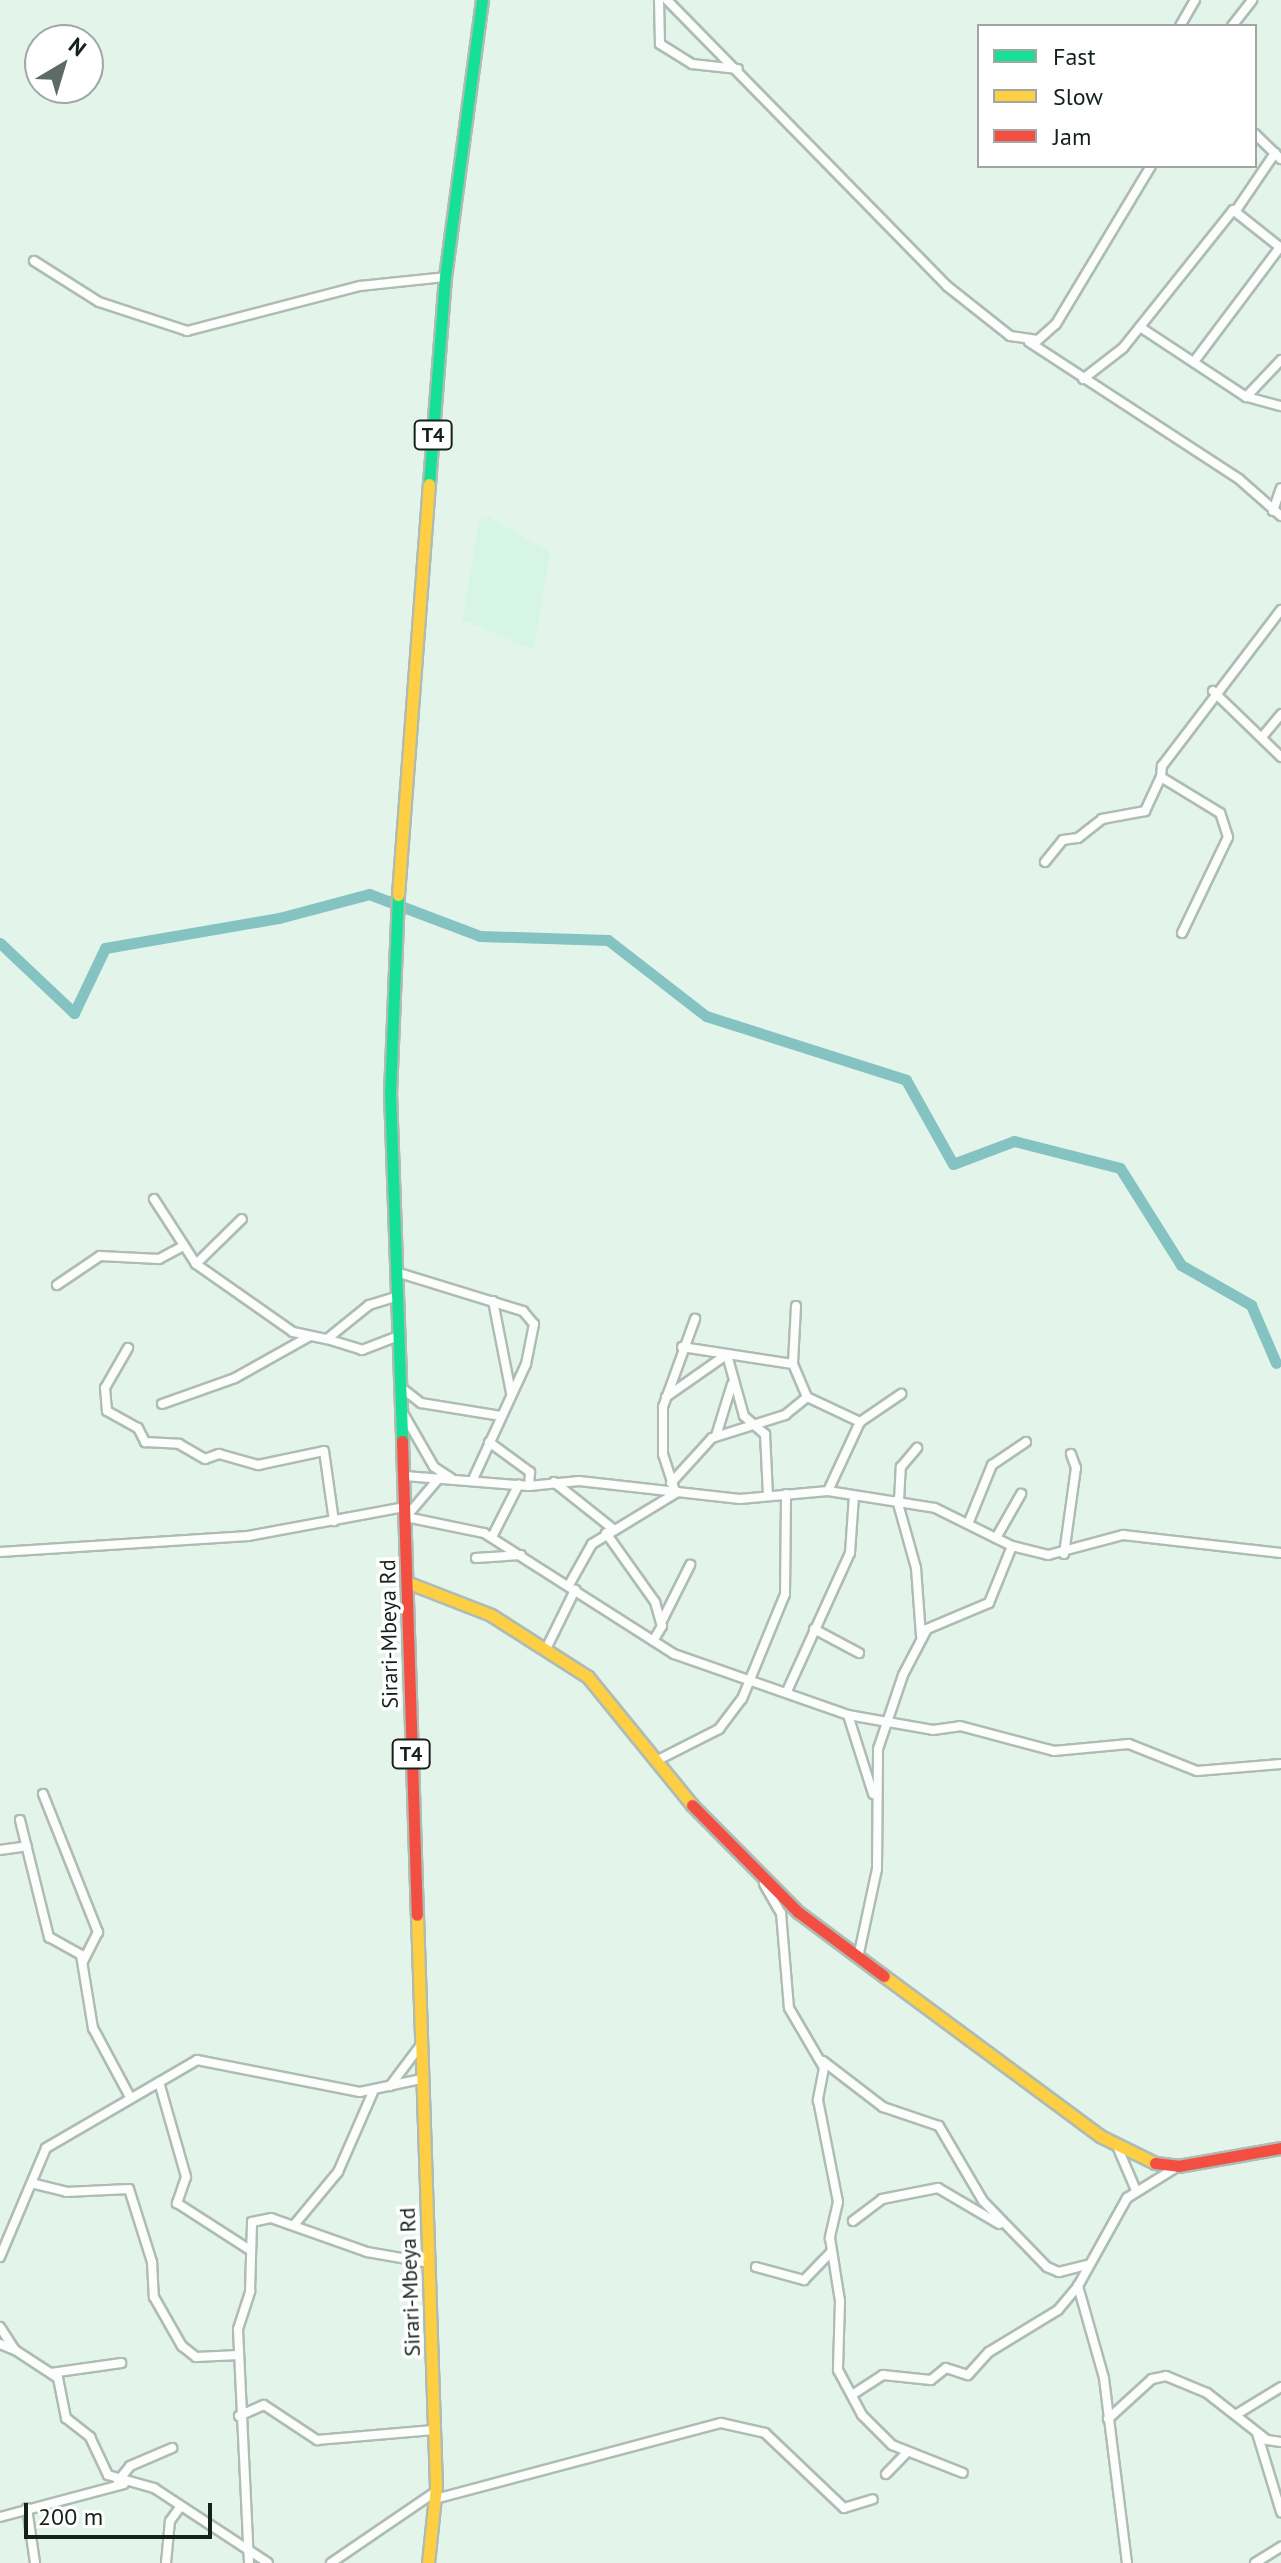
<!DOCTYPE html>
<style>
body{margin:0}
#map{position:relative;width:1281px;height:2563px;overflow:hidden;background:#e3f5eb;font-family:"PT Sans",sans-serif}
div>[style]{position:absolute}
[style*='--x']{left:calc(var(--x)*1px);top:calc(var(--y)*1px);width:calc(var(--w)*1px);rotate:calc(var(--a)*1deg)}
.built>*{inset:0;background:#d7f5e4}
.river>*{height:11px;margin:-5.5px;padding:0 5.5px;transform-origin:5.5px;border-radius:5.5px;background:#84c3c2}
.roads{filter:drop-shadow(2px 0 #aebcb4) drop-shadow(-2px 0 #aebcb4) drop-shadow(0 2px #aebcb4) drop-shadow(0 -2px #aebcb4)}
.street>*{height:8px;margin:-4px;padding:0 4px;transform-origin:4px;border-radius:4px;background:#fbfefc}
.fast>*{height:11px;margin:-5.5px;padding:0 5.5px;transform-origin:5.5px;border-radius:5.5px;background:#16e098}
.slow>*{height:11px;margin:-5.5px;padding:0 5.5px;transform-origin:5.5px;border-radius:5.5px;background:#ffcf43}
.jam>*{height:11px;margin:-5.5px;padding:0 5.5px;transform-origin:5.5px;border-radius:5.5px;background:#f24e42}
span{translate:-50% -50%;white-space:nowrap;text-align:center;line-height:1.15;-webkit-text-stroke:7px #fff;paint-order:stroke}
.shield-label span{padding:2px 6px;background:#fff;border:2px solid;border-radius:6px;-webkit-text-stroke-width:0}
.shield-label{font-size:20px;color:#15211b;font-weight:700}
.street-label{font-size:22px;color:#15211b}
.legend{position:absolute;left:977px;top:24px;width:280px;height:144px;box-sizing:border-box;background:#fff;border:2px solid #a1a6a4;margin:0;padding:10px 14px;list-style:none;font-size:24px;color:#15211b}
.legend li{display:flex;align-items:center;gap:16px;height:40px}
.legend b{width:40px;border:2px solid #a1a6a4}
.north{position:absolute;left:24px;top:24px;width:80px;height:80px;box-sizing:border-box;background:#fff;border:2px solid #a1a6a4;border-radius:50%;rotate:38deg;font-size:22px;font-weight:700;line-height:32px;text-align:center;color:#15211b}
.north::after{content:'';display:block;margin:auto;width:28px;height:36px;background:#5d6b64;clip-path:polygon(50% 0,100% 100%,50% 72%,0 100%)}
.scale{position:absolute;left:24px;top:2503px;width:188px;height:36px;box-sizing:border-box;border:4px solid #15211b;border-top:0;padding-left:10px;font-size:24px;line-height:28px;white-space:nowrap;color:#15211b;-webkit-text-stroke:6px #fff;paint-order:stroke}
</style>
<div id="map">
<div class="built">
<div style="clip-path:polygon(489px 517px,550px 552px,534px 650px,462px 620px,479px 521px)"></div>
</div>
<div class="river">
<div style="--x:0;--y:943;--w:102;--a:43.4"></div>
<div style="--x:74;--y:1013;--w:72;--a:-64.5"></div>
<div style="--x:105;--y:948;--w:177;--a:-9.8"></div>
<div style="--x:279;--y:918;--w:93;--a:-14.9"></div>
<div style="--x:369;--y:894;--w:119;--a:20.7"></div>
<div style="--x:480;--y:936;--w:128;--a:1.8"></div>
<div style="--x:608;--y:940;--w:124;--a:37.8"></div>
<div style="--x:706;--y:1016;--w:210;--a:17.7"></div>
<div style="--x:906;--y:1080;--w:96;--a:60.8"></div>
<div style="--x:953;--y:1164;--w:65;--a:-20.7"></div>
<div style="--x:1014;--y:1141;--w:109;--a:14.3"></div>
<div style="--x:1120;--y:1168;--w:115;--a:57.8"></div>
<div style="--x:1181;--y:1265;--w:81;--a:29.7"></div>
<div style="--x:1251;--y:1305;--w:63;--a:66.7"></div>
</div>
<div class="roads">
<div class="street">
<div style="--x:659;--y:0;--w:44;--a:88.7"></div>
<div style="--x:660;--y:44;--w:38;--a:32"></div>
<div style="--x:692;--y:64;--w:46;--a:6.2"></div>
<div style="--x:667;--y:0;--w:400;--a:45.6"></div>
<div style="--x:947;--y:286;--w:80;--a:38.4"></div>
<div style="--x:1010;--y:336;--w:28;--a:8"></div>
<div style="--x:1038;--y:340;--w:24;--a:-42"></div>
<div style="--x:1056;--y:324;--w:184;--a:-59"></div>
<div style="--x:1180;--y:26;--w:30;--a:-60"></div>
<div style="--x:1232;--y:26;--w:33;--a:-52"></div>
<div style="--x:1255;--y:134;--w:36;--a:44"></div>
<div style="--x:1237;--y:209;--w:68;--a:-55.8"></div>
<div style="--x:34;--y:261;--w:77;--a:32.2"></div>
<div style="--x:99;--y:302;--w:93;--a:18.2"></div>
<div style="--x:187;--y:331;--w:179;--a:-14.6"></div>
<div style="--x:360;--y:286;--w:85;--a:-6"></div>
<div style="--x:1140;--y:327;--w:127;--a:33.4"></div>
<div style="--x:1246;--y:397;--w:51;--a:-46.6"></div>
<div style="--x:1029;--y:342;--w:251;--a:33.1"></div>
<div style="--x:1239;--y:479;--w:56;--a:41.4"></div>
<div style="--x:1196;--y:359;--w:140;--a:-53.1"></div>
<div style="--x:1083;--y:379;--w:51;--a:-37.8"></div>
<div style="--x:1123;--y:348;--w:176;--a:-51.4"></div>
<div style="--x:1233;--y:210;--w:61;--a:38.4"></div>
<div style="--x:1247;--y:397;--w:35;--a:15"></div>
<div style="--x:1273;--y:511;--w:24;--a:-71"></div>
<div style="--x:1213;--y:691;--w:95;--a:44.1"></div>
<div style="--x:1262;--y:737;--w:30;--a:-50"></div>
<div style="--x:1045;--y:862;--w:28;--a:-51"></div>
<div style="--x:1063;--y:840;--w:15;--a:-8"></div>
<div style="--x:1078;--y:838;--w:31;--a:-38"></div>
<div style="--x:1102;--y:819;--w:44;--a:-10.5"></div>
<div style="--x:1145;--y:811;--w:38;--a:-65"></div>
<div style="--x:1182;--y:933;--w:106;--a:-64.4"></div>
<div style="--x:1228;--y:837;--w:25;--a:-108"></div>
<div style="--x:1220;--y:813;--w:69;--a:-148.6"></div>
<div style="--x:1161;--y:777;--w:11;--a:-85"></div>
<div style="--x:1162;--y:766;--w:196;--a:-52.7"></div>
<div style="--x:154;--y:1199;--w:77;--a:57.1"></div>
<div style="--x:196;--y:1264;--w:118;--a:35"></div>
<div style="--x:293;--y:1332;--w:35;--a:12"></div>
<div style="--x:327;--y:1339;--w:54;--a:-39"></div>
<div style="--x:369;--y:1305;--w:30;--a:-17"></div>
<div style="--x:196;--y:1264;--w:64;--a:-44.4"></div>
<div style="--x:396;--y:1272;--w:133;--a:17.1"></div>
<div style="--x:523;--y:1311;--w:17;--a:50"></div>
<div style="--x:534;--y:1324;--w:41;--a:101.3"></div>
<div style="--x:526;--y:1364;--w:127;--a:114.7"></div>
<div style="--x:57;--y:1285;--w:52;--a:-34"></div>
<div style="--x:100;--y:1256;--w:59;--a:2.9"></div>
<div style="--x:159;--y:1259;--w:26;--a:-28"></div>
<div style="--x:493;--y:1301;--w:94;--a:78.9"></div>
<div style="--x:796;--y:1306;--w:58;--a:93"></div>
<div style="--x:793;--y:1364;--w:36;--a:67"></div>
<div style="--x:807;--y:1397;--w:59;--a:25.3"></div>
<div style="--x:860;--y:1422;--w:76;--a:114.9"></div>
<div style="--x:327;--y:1339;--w:37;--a:17"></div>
<div style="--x:362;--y:1350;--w:39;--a:-21"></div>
<div style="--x:682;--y:1347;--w:112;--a:8.7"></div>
<div style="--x:128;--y:1348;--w:46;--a:119.9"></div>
<div style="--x:105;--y:1388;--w:23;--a:85"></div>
<div style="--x:107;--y:1411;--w:35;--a:29"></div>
<div style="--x:138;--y:1428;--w:16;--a:63"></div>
<div style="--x:145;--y:1442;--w:34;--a:3"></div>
<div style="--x:179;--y:1444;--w:30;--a:30"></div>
<div style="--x:205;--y:1459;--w:15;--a:-20"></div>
<div style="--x:219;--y:1454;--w:41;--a:15.8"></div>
<div style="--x:258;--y:1465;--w:67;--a:-12"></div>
<div style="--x:324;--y:1451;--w:71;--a:81.9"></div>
<div style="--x:727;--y:1355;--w:63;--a:74.4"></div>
<div style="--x:744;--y:1416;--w:28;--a:41"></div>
<div style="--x:765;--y:1434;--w:62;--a:87.2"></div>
<div style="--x:403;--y:1389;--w:23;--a:38"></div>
<div style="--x:421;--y:1403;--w:81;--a:9.2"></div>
<div style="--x:666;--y:1397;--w:73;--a:-35"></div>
<div style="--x:162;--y:1404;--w:77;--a:-19.6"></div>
<div style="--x:235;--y:1378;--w:84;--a:-29.3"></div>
<div style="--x:403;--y:1413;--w:62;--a:60.1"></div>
<div style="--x:434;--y:1467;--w:20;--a:33"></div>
<div style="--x:860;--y:1422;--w:50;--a:-34.3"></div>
<div style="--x:716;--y:1436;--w:54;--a:-72.9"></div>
<div style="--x:489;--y:1442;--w:51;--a:36.2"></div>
<div style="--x:530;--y:1472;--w:14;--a:94"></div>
<div style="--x:405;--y:1476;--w:124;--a:4.6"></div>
<div style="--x:529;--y:1486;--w:50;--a:-5.7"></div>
<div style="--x:579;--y:1481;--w:162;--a:6.4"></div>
<div style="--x:740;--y:1499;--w:88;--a:-5.2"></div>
<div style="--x:828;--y:1491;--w:108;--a:9"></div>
<div style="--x:935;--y:1508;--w:86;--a:26.3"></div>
<div style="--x:1012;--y:1546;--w:37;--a:14"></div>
<div style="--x:1048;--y:1555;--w:78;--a:-14.9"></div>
<div style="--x:1123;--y:1535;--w:159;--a:6.5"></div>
<div style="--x:554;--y:1482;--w:75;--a:38.5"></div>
<div style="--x:671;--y:1483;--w:61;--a:-47.7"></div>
<div style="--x:712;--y:1438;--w:77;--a:-17.5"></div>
<div style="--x:785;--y:1415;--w:28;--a:-39"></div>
<div style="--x:675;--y:1491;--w:39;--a:-108"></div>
<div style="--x:663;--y:1454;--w:47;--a:-90"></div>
<div style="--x:663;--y:1407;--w:94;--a:-70"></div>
<div style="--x:897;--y:1500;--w:71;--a:74.4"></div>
<div style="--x:916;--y:1568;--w:68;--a:85.8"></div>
<div style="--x:899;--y:1501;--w:34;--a:-87"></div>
<div style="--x:901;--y:1467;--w:25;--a:-50"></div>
<div style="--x:406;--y:1517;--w:80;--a:11.6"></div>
<div style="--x:484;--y:1533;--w:225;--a:32.5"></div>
<div style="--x:674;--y:1654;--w:184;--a:19.3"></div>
<div style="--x:848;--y:1715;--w:86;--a:10"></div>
<div style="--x:933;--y:1730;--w:27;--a:-8"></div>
<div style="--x:960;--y:1726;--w:97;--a:14.9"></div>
<div style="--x:1054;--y:1751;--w:75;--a:-5.3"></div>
<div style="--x:1129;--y:1744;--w:73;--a:21.7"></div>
<div style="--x:1197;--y:1771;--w:84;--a:-4.8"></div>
<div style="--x:406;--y:1517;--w:51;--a:-49.8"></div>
<div style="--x:968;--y:1524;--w:64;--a:-67.9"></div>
<div style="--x:992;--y:1465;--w:41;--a:-34.1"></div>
<div style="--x:606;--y:1533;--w:85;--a:54.6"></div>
<div style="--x:655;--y:1602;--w:25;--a:74"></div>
<div style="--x:662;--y:1626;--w:17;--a:121"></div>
<div style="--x:492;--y:1537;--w:59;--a:-63"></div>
<div style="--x:996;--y:1538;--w:51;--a:-60.4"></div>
<div style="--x:0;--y:1552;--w:249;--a:-3.7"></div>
<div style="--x:248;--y:1536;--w:160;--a:-10.5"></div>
<div style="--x:1064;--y:1554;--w:87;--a:-82.1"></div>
<div style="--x:1076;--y:1468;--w:15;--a:-110"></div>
<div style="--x:476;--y:1558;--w:45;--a:-3.8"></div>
<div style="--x:569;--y:1585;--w:47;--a:-60.7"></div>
<div style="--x:592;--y:1544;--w:100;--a:-31.2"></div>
<div style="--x:662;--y:1621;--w:63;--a:-63.4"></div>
<div style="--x:814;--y:1629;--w:51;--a:28.1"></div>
<div style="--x:547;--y:1647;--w:64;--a:-63.8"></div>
<div style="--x:788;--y:1689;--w:149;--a:-65.5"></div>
<div style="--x:850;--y:1553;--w:57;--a:-86"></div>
<div style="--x:848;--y:1715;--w:83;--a:72.4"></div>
<div style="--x:656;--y:1761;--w:71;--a:-26.9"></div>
<div style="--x:719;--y:1729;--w:38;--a:-53"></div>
<div style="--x:742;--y:1699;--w:113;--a:-67.7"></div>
<div style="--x:785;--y:1594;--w:100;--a:-89.4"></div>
<div style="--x:43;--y:1794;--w:149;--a:68.3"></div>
<div style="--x:98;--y:1932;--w:33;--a:117"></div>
<div style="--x:20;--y:1820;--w:121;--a:76.1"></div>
<div style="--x:49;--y:1937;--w:37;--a:29"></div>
<div style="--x:81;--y:1955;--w:74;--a:80.7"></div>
<div style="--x:93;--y:2028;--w:78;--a:61.8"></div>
<div style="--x:0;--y:1850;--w:27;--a:-8"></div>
<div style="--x:764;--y:1884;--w:34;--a:60"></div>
<div style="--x:781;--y:1913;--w:95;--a:85.2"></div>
<div style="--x:789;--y:2008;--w:69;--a:59.7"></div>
<div style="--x:824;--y:2068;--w:33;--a:101"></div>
<div style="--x:818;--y:2100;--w:104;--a:78.9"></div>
<div style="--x:838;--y:2202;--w:37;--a:103"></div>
<div style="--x:830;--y:2238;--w:64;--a:81"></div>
<div style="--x:840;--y:2301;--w:69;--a:91.7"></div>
<div style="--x:838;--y:2370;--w:51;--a:61.9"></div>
<div style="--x:862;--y:2415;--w:42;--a:45"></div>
<div style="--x:892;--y:2445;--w:76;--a:21.5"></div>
<div style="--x:859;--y:1953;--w:86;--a:-77.9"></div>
<div style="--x:877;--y:1869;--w:120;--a:-89.5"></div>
<div style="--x:878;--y:1749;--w:78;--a:-71.3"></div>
<div style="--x:903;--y:1675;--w:52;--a:-62.4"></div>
<div style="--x:927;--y:1629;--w:67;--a:-22.8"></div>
<div style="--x:989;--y:1603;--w:61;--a:-68"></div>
<div style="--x:823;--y:2061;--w:76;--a:37.5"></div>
<div style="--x:883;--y:2107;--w:59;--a:18.7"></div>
<div style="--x:939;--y:2126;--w:87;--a:59.6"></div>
<div style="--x:983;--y:2201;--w:92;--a:45.9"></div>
<div style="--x:1047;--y:2267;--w:13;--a:23"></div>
<div style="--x:1059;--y:2272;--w:29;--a:-14"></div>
<div style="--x:159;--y:2082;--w:99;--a:74.1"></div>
<div style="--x:186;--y:2177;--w:28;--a:109"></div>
<div style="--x:177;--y:2203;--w:87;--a:32.8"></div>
<div style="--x:390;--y:2086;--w:50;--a:-53.1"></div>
<div style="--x:1117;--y:2146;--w:46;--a:66.8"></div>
<div style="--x:35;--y:2184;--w:32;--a:14"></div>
<div style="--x:66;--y:2192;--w:63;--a:-2.7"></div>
<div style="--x:129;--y:2189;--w:77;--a:72.5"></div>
<div style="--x:152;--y:2262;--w:35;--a:87"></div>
<div style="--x:154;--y:2297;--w:56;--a:60.3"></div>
<div style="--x:182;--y:2346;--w:18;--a:38"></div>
<div style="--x:196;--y:2357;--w:43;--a:-2.7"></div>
<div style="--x:853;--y:2221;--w:36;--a:-37"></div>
<div style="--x:882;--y:2199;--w:57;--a:-11.1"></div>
<div style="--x:938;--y:2188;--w:71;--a:30.5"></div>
<div style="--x:294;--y:2225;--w:69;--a:-50.3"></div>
<div style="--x:338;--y:2172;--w:87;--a:-66.4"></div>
<div style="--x:0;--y:2257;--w:118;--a:-67.1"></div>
<div style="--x:46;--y:2148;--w:175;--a:-30.2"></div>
<div style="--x:197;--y:2060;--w:166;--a:11.1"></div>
<div style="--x:360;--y:2092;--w:62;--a:-12"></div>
<div style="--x:756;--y:2267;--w:50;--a:15.2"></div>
<div style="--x:804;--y:2280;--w:39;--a:-46"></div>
<div style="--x:0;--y:2327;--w:27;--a:57"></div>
<div style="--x:15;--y:2350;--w:51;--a:33.1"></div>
<div style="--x:58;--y:2378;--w:41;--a:78.7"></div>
<div style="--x:66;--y:2418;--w:31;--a:38"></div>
<div style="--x:90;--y:2437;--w:42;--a:64.7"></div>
<div style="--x:108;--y:2475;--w:48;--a:15.8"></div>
<div style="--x:154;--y:2488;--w:136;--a:33.3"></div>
<div style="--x:0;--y:2344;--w:16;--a:22"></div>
<div style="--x:51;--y:2373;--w:71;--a:-8.1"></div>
<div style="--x:852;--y:2395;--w:37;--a:-33"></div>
<div style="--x:883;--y:2375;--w:48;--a:5.9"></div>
<div style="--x:931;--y:2380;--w:19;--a:-39"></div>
<div style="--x:946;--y:2368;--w:23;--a:18"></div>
<div style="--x:968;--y:2375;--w:31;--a:-48"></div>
<div style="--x:989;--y:2352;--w:81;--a:-31.3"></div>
<div style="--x:1058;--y:2310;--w:31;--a:-50"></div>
<div style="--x:1237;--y:2414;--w:52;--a:-31.5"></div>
<div style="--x:239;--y:2416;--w:27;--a:-24"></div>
<div style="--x:264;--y:2405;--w:64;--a:33.4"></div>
<div style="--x:317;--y:2440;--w:117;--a:-4.9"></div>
<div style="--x:1108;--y:2419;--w:59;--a:-42.3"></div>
<div style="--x:1152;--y:2379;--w:14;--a:-12"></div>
<div style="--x:1166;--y:2376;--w:44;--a:22.5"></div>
<div style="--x:1207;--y:2393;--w:76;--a:38.1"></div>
<div style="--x:1267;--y:2440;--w:14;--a:8"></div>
<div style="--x:1257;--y:2433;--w:83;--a:73.1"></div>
<div style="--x:886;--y:2474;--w:30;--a:-46"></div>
<div style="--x:118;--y:2481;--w:19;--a:-51"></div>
<div style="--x:130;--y:2466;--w:46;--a:-23.2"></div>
<div style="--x:435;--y:2499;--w:296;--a:-14.9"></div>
<div style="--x:721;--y:2423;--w:45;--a:12.8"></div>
<div style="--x:765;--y:2433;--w:109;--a:43.5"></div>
<div style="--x:844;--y:2508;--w:30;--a:-17"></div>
<div style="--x:27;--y:2508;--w:56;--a:81.7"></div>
<div style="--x:0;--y:2517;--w:128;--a:-14.9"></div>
<div style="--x:166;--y:2563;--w:42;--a:-84.6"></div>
<div style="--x:170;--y:2521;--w:17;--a:-54"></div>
<div style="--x:249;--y:2563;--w:234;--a:-92.7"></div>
<div style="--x:238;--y:2329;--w:40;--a:-72"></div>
<div style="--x:250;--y:2291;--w:69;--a:-88.3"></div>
<div style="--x:252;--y:2222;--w:19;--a:-12"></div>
<div style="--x:271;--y:2218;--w:102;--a:19.5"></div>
<div style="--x:367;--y:2252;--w:64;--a:9.9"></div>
<div style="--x:331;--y:2563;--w:126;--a:-34.3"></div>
<div style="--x:1127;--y:2563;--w:186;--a:-97.1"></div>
<div style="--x:1104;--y:2378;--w:96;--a:-105.8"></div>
<div style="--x:1078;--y:2286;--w:101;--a:-60.9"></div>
<div style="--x:1127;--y:2198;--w:59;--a:-31.8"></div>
<div style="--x:1255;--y:2563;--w:31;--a:-32"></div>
</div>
<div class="fast">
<div style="--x:429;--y:484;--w:208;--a:-85.6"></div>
<div style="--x:445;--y:277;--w:279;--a:-82.4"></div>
<div style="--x:398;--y:895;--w:197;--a:92.3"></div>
<div style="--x:390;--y:1092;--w:349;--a:88"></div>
</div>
<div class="slow">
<div style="--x:398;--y:895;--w:412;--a:-85.7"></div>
<div style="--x:409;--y:1583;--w:88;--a:21.3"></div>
<div style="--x:491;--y:1615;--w:115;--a:32.6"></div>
<div style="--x:588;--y:1677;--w:165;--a:50.9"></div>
<div style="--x:417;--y:1915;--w:572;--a:88.1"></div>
<div style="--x:436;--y:2487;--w:76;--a:96"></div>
<div style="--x:884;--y:1976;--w:269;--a:36.5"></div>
<div style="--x:1100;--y:2136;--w:61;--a:26.1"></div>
</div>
<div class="jam">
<div style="--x:402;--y:1441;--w:474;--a:88.2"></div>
<div style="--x:692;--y:1805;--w:151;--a:45.3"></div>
<div style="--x:798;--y:1912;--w:107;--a:36.7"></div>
<div style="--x:1155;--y:2163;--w:23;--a:7"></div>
<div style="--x:1178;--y:2166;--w:105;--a:-9.9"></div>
</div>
</div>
<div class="shield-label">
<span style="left:433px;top:435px">T4</span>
<span style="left:411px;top:1754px">T4</span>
</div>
<div class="street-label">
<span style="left:389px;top:1634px;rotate:-91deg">Sirari-Mbeya Rd</span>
<span style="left:410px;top:2282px;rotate:-92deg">Sirari-Mbeya Rd</span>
</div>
<ul class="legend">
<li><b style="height:10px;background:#16e098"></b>Fast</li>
<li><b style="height:10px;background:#ffcf43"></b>Slow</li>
<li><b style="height:10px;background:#f24e42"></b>Jam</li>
</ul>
<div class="north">N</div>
<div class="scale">200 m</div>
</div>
